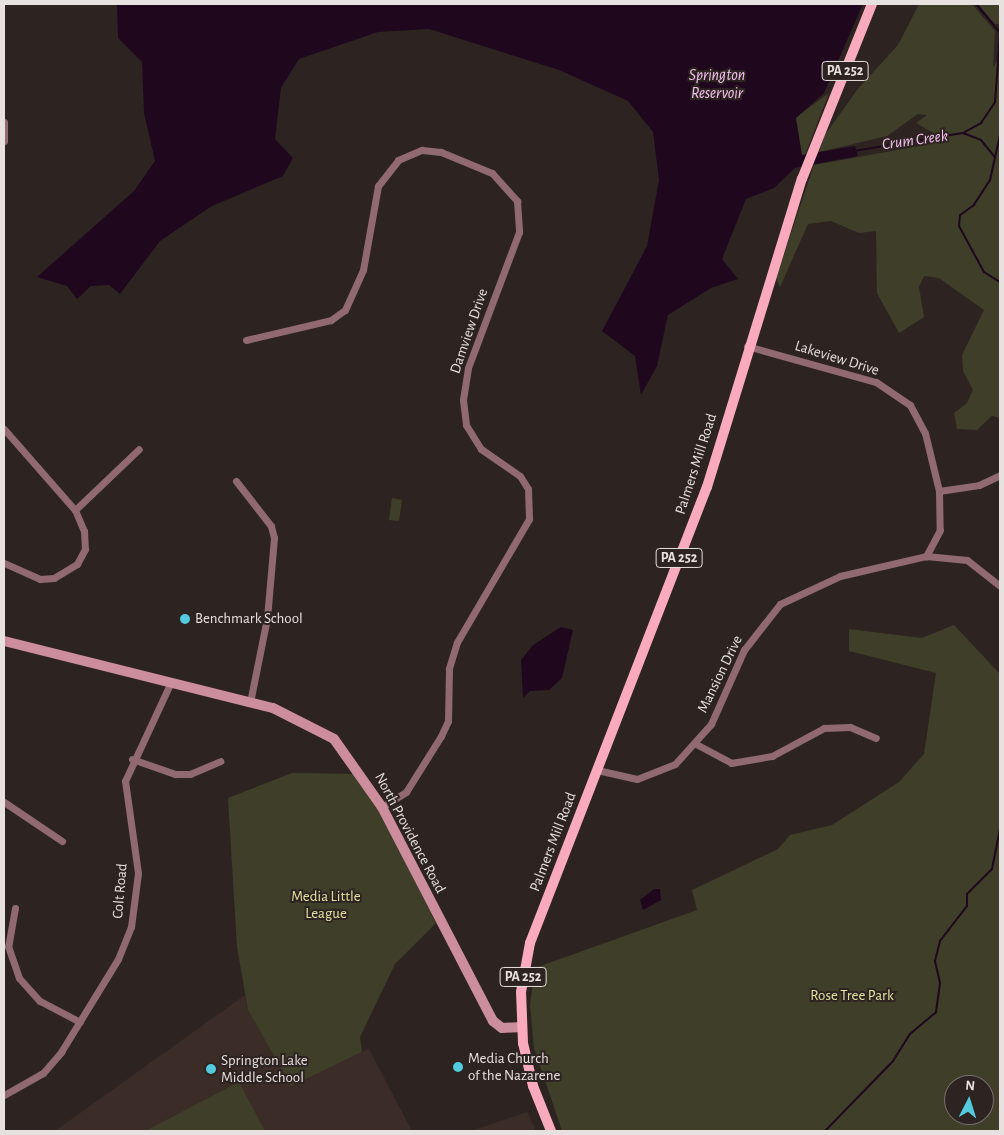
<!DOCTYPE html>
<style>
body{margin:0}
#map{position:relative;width:1004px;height:1135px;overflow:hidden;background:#2d2422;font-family:"Alegreya Sans",sans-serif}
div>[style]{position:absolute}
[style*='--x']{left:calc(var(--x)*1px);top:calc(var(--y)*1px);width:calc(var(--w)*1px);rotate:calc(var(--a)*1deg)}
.built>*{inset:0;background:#3b2c27}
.green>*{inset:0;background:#3f3e28}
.water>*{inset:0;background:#1f081d}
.stream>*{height:2px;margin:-1px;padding:0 1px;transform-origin:1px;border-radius:1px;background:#1f081d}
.minor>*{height:7px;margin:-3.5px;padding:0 3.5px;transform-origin:3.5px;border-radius:3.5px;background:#906971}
.secondary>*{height:10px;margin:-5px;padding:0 5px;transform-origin:5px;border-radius:5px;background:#cc8e9c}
.primary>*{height:10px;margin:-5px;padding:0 5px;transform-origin:5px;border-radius:5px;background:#faaabd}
.dots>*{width:14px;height:14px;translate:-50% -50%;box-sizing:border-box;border:2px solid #2d2422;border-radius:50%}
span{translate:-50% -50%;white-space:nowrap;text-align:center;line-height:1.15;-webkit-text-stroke:4px #2d2422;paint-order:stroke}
.shield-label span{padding:1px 4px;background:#2d2422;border:1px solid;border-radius:4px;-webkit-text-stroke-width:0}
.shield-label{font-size:14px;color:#e7e1df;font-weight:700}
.street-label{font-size:15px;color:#e7e1df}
.poi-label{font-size:15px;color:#e7e1df}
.left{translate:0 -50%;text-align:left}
.park-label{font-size:15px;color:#e3e2a1}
.water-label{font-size:16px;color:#f5c1f0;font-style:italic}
.frame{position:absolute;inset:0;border:5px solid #e7e1df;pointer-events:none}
.north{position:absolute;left:944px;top:1075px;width:50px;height:50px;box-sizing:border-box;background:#2d2422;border:1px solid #77706e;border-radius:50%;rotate:5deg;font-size:14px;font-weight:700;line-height:20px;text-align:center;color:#e7e1df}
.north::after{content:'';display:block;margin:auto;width:18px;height:22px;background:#54cade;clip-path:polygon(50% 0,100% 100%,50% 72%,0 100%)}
</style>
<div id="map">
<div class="built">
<div style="clip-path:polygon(245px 995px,248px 1010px,291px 1085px,369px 1049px,412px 1131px,55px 1131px)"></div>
<div style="clip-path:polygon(527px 1112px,536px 1131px,471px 1131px)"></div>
</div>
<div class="green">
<div style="clip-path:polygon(919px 4px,972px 4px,995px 31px,993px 67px,1000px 57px,1000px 418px,992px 416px,977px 430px,957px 429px,954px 413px,967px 403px,973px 390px,963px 371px,962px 355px,984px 310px,939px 278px,924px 276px,919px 287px,924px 317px,899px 333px,877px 293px,876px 231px,859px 233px,831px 221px,808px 224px,780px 287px,776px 278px,814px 165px,947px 141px,916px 123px,927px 115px,918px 114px,887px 136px,819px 152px,825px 135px,857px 90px,898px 45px)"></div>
<div style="clip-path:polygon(978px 4px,1000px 4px,1000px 24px,995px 24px)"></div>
<div style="clip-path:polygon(829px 93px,805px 155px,802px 155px,795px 118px)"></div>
<div style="clip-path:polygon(392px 498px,402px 500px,399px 521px,389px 520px)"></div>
<div style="clip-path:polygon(evenodd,954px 625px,1000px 674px,1000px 1131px,562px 1131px,534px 1048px,530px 1005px,535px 968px,697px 910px,692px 890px,778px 849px,790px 835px,832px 825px,899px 782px,924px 754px,936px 673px,849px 651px,849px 629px,922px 638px,954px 625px,954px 1085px,984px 1085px,984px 1115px,954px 1115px,954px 1085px)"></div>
<div style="clip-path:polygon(292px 773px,361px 774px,436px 923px,395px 964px,360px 1037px,362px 1052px,291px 1086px,248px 1010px,237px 947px,228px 798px)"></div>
<div style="clip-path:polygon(239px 1082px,265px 1131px,145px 1131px)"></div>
</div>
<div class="water">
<div style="clip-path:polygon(117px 4px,863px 4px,824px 93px,796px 118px,802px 155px,855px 146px,858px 156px,795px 168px,774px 188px,746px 199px,722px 259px,738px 279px,711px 288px,668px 315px,657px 366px,641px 395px,635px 356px,602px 331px,647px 246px,659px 180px,653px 132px,628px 101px,559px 70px,429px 29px,378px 32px,299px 59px,281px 88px,275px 139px,293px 158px,283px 176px,212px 206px,160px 241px,120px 294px,109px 285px,91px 286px,77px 299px,67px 286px,37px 277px,134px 191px,155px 161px,144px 113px,142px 62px,118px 38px)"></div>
<div style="clip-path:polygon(561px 627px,573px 630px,562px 678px,549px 690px,530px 691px,523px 698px,521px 660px,533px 645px)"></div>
<div style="clip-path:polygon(654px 889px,660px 889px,661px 900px,643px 910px,640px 900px)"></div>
</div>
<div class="stream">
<div style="--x:976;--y:4;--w:38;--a:50"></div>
<div style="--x:963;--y:133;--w:21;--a:-29"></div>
<div style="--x:981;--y:123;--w:25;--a:-56"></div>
<div style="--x:995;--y:102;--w:66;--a:-85.7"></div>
<div style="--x:1000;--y:135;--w:46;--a:102.5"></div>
<div style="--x:990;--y:180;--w:30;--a:123"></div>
<div style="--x:974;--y:205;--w:17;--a:144"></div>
<div style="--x:960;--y:215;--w:11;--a:95"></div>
<div style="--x:959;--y:226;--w:52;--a:61.5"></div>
<div style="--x:984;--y:272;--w:19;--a:32"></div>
<div style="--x:854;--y:151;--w:110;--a:-9.4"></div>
<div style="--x:963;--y:133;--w:19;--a:21"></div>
<div style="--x:981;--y:140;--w:21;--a:51"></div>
<div style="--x:825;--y:1131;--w:98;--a:-45.8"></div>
<div style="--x:893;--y:1061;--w:32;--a:-58"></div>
<div style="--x:910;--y:1034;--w:34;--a:-40"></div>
<div style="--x:936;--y:1012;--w:29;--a:-82"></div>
<div style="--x:940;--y:983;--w:23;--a:-103"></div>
<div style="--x:935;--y:961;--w:21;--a:-76"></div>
<div style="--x:940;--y:941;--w:44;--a:-52.4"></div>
<div style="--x:967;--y:906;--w:12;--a:-90"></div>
<div style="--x:967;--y:894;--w:35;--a:-45"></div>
<div style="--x:992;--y:869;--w:41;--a:-78.7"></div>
</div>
<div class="minor">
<div style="--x:4;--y:122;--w:19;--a:90"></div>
<div style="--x:246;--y:340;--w:87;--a:-13.2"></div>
<div style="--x:331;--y:320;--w:17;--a:-36"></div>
<div style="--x:345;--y:310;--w:44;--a:-65.8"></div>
<div style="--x:363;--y:270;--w:85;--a:-79.9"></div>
<div style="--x:378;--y:186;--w:33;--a:-52"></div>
<div style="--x:398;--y:160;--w:26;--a:-23"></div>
<div style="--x:422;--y:150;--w:19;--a:6"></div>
<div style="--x:441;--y:152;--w:55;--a:22.4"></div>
<div style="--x:492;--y:173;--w:38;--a:48"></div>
<div style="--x:517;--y:201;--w:31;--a:86"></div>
<div style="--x:519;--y:232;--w:145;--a:110.6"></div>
<div style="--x:468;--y:368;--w:32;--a:99"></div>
<div style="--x:463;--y:400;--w:25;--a:83"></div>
<div style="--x:466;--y:425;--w:28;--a:58"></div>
<div style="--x:481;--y:449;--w:47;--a:34.7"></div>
<div style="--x:520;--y:476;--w:15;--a:58"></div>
<div style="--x:528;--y:489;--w:30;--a:88"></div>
<div style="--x:529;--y:519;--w:143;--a:120.3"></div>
<div style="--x:457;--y:642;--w:28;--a:107"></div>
<div style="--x:449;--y:669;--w:52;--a:91.1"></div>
<div style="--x:448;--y:721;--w:17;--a:115"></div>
<div style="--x:441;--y:736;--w:66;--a:122"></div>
<div style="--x:406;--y:792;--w:28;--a:148"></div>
<div style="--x:747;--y:346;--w:134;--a:15.6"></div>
<div style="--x:876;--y:382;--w:41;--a:34.1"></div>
<div style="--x:910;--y:405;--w:32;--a:62"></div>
<div style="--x:925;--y:433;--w:60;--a:76.4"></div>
<div style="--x:939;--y:491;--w:39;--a:89"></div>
<div style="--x:940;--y:530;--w:30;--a:118"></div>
<div style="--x:926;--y:556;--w:41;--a:5.6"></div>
<div style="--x:967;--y:560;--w:42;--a:38.2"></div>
<div style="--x:4;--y:429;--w:108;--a:48.8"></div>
<div style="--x:75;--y:510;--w:23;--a:67"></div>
<div style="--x:84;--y:531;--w:18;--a:87"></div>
<div style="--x:85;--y:549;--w:17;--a:118"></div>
<div style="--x:77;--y:564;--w:27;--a:149"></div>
<div style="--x:54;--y:578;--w:14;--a:176"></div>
<div style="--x:40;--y:579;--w:39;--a:-156"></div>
<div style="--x:236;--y:481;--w:57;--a:52.1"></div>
<div style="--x:271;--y:526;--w:12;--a:76"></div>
<div style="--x:274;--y:538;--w:80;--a:95"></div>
<div style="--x:267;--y:618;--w:86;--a:101.4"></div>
<div style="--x:939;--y:491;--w:40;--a:-8.5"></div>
<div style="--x:979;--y:485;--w:23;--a:-25"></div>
<div style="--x:75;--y:510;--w:88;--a:-43.6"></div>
<div style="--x:696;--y:744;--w:40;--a:28"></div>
<div style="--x:731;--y:763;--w:42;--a:-9.7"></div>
<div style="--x:772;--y:756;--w:59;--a:-28.3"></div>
<div style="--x:824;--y:728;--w:26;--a:-2"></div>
<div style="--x:850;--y:727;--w:28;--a:23"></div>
<div style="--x:132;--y:759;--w:46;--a:19.2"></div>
<div style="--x:175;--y:774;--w:15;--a:0"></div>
<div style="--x:190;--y:774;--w:33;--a:-23"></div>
<div style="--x:597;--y:770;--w:41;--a:12.7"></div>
<div style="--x:637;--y:779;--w:41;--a:-21.5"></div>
<div style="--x:675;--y:764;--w:54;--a:-48"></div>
<div style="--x:711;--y:724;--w:81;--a:-66"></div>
<div style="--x:744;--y:650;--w:58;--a:-52"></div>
<div style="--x:780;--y:604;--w:66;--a:-25"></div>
<div style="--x:840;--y:576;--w:88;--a:-13.1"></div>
<div style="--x:4;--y:802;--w:70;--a:33.9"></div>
<div style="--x:15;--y:908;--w:39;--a:100"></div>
<div style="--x:8;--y:946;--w:34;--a:71"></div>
<div style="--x:19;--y:978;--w:31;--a:48"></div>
<div style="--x:40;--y:1001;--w:45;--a:27.7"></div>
<div style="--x:4;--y:1095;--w:45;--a:-29.4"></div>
<div style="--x:43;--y:1073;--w:28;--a:-49"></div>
<div style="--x:61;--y:1052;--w:109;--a:-58.5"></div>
<div style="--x:118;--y:959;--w:35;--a:-68"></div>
<div style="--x:131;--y:927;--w:54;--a:-82.6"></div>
<div style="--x:138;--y:873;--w:93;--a:-98"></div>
<div style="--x:125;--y:781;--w:109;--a:-65.1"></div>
</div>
<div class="secondary">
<div style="--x:4;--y:641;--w:277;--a:14"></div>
<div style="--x:273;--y:708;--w:68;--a:26.9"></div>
<div style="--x:334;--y:739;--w:83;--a:54.8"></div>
<div style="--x:382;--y:807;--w:241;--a:62.6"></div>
<div style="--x:493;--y:1021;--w:11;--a:38"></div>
<div style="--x:502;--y:1028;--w:20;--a:-3"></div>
</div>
<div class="primary">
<div style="--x:551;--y:1131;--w:48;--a:-111.8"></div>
<div style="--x:533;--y:1086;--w:44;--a:-103.1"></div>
<div style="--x:523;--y:1043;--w:51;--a:-92.2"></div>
<div style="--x:521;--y:992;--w:50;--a:-79.6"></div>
<div style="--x:530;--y:943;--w:489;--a:-68.8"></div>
<div style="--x:707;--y:487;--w:322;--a:-72.9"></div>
<div style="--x:802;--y:179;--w:188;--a:-68.2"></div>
</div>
<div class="dots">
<div style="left:185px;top:619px;background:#54cade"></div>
<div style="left:458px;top:1067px;background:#54cade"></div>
<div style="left:211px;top:1069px;background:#54cade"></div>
</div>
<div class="shield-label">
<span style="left:845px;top:71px">PA 252</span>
<span style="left:679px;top:558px">PA 252</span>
<span style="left:523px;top:977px">PA 252</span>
</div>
<div class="street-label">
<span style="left:469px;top:331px;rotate:-71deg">Damview Drive</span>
<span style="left:837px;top:358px;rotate:17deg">Lakeview Drive</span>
<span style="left:696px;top:464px;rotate:-72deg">Palmers Mill Road</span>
<span style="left:720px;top:674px;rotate:-64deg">Mansion Drive</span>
<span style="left:410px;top:833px;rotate:62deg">North Providence Road</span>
<span style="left:553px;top:842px;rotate:-69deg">Palmers Mill Road</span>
<span style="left:120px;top:891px;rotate:-85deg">Colt Road</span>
</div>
<div class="poi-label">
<span class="left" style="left:195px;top:619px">Benchmark School</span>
<span class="left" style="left:468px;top:1067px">Media Church<br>of the Nazarene</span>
<span class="left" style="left:221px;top:1069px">Springton Lake<br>Middle School</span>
</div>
<div class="park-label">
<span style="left:326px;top:905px">Media Little<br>League</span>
<span style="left:852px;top:996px">Rose Tree Park</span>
</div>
<div class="water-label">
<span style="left:717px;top:84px">Springton<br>Reservoir</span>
<span style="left:915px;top:140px;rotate:-8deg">Crum Creek</span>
</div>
<div class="frame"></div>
<div class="north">N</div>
</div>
